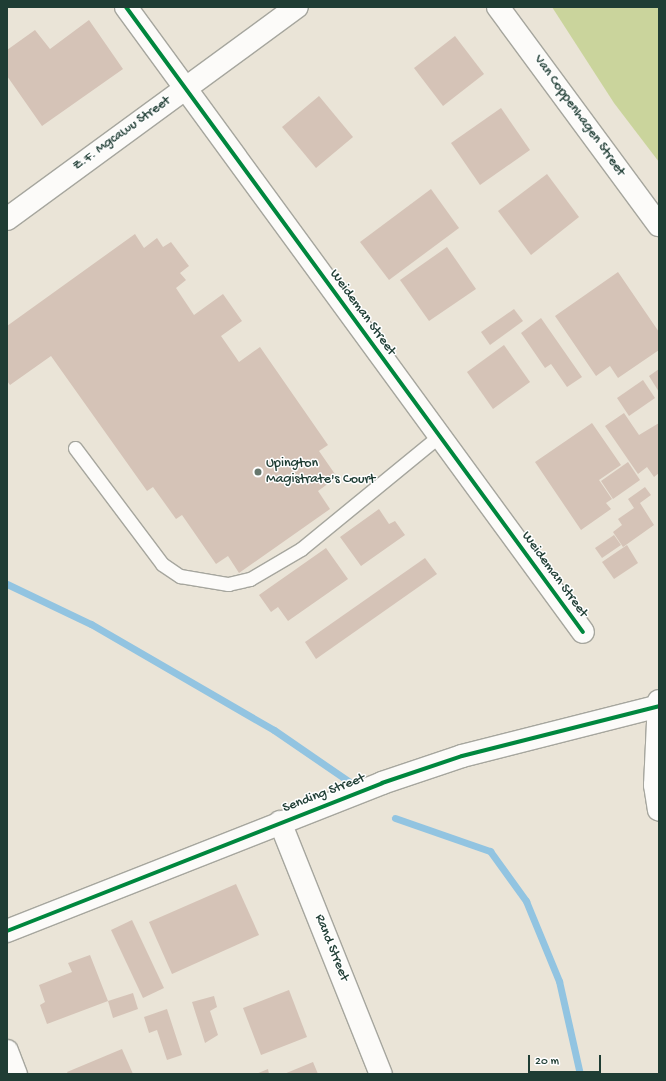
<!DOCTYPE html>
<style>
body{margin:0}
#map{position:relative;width:666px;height:1081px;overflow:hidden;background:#eae4d7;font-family:"Gochi Hand",sans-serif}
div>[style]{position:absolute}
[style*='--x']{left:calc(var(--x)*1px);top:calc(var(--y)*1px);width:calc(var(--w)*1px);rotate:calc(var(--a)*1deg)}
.green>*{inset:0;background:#cad49c}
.stream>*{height:7px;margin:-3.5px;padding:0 3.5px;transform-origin:3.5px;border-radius:3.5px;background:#92c4e1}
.building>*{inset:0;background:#d5c3b7}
.roads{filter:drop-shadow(1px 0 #a6a69e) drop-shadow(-1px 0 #a6a69e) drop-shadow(0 1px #a6a69e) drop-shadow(0 -1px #a6a69e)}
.service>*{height:13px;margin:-6.5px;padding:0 6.5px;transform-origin:6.5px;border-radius:6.5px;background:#fcfbf9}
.minor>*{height:22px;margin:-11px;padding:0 11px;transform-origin:11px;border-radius:11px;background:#fcfbf9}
.trunk>*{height:22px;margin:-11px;padding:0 11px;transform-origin:11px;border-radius:11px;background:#fcfbf9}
.cycleway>*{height:4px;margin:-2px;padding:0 2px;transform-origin:2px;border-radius:2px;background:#00873e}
.dots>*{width:11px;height:11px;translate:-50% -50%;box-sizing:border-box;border:2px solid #fff;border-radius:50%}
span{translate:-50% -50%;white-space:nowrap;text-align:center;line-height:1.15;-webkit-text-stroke:3px #fff;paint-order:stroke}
.street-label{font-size:14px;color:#1f3d34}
.poi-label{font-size:14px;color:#1f3d34}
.left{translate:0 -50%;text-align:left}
.frame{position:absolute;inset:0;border:8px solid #1f3d34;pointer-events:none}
.scale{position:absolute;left:528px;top:1055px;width:73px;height:18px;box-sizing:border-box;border:2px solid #1f3d34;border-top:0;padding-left:5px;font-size:12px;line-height:14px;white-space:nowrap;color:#1f3d34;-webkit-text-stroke:3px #fff;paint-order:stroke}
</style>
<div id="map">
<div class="green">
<div style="clip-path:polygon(552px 7px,659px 7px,659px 162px,614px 103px)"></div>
</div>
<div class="stream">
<div style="--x:7;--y:584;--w:93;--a:25.5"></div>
<div style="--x:91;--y:624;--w:211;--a:30.1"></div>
<div style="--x:274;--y:730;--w:101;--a:34.5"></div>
<div style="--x:395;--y:818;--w:101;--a:19.2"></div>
<div style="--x:490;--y:851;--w:62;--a:54.2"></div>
<div style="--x:526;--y:901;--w:87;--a:67.6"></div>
<div style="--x:559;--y:981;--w:95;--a:77.3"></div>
</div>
<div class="building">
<div style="clip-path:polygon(89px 20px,123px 69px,42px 126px,7px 76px,7px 50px,35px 30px,50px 49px)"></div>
<div style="clip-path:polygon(455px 36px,484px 74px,443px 106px,414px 68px)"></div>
<div style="clip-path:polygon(319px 96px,353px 137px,316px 168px,282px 127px)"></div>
<div style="clip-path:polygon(501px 108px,530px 150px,480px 185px,451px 143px)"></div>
<div style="clip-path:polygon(547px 174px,579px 217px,531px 255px,498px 211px)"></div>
<div style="clip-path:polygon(431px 189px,459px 228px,389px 280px,360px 242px)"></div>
<div style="clip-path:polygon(135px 234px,144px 248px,157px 238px,163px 247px,171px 242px,189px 266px,180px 273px,186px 280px,176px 288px,194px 315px,223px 294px,242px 321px,221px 336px,239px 362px,260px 347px,328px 445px,319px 451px,337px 477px,318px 491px,330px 509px,239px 573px,228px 556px,216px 564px,182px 515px,176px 519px,153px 487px,147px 491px,51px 356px,10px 385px,7px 381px,7px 326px)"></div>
<div style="clip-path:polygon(447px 247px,476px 289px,429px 321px,400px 280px)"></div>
<div style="clip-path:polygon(618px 272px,659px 332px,659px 350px,618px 378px,610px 366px,596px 376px,555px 316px)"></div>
<div style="clip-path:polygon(514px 309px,523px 321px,490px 345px,481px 332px)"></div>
<div style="clip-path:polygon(541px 318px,582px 377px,567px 387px,551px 364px,545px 368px,521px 333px)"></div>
<div style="clip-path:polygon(504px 345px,530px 382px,493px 409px,467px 372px)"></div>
<div style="clip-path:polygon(659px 369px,659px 392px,649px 376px)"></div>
<div style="clip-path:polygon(643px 380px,655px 398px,629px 416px,617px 398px)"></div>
<div style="clip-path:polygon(624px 413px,639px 435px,659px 423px,659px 473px,654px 477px,647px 467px,638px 474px,605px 426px)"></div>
<div style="clip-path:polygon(592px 423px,621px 465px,599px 480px,612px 499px,606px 503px,611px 509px,581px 530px,535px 462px)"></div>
<div style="clip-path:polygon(628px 462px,640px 480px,613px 499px,601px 481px)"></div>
<div style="clip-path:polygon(645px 487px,651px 495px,640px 503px,654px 525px,623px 547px,613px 532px,622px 525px,618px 519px,634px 508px,628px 499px)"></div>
<div style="clip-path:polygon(379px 509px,389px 524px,395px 521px,405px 535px,361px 566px,340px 537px)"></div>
<div style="clip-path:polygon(614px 535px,621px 545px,602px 558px,595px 548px)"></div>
<div style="clip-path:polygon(627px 545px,638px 563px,614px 579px,602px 562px)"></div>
<div style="clip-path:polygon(326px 548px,348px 579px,288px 621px,278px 607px,271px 612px,259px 595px)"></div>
<div style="clip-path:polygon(425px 558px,437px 574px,316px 659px,305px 642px)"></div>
<div style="clip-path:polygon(236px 884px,259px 935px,172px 974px,149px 922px)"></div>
<div style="clip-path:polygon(132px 920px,164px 988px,143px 998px,111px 930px)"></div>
<div style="clip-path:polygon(90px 955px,108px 1001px,47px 1024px,40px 1005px,45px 1002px,39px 985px,72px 972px,68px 963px)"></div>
<div style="clip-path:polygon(289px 990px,307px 1037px,261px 1055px,243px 1008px)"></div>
<div style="clip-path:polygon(133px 993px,138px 1009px,113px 1018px,108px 1001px)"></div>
<div style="clip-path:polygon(214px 996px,217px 1007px,210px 1011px,218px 1035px,205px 1043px,192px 1002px)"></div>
<div style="clip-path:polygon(167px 1009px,182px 1055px,167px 1060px,157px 1030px,149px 1033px,144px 1017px)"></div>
<div style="clip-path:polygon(122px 1049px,133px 1074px,68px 1074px,67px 1072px)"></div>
<div style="clip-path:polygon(313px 1062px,318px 1074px,284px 1074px)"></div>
<div style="clip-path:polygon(268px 1069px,269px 1074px,256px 1074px)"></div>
</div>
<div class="roads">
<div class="service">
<div style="--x:75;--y:448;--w:145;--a:53.1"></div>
<div style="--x:162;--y:564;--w:22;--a:34"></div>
<div style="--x:180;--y:576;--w:49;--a:9.5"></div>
<div style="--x:228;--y:584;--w:23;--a:-13"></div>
<div style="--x:250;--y:579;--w:59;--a:-30.5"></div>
<div style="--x:301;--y:549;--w:178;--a:-39.3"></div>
</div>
<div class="minor">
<div style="--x:126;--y:7;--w:774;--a:53.83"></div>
<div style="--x:498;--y:7;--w:271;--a:53.6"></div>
<div style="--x:7;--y:219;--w:359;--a:-36.2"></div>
<div style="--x:280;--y:822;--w:271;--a:68.2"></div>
<div style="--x:7;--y:931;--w:403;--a:-21.5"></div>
<div style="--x:382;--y:783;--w:84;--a:-18.6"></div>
<div style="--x:462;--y:756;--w:203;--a:-14.2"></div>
<div style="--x:7;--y:1051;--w:25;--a:69"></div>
</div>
<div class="trunk">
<div style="--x:659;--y:701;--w:84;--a:92.7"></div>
<div style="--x:655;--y:785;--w:25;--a:81"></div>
</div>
</div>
<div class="cycleway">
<div style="--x:126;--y:7;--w:774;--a:53.83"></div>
<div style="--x:7;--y:931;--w:403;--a:-21.5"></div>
<div style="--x:382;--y:783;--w:84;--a:-18.6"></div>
<div style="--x:462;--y:756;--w:203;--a:-14.2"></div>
</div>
<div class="dots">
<div style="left:258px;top:472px;background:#66776d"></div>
</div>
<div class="street-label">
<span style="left:579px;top:116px;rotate:54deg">Van Coppenhagen Street</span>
<span style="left:122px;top:134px;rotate:-36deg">Z.F. Mgcawu Street</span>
<span style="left:362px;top:313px;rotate:54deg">Weideman Street</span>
<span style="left:554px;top:575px;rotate:54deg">Weideman Street</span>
<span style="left:324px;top:794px;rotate:-21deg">Sending Street</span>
<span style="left:331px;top:948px;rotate:68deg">Rand Street</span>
</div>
<div class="poi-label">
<span class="left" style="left:266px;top:472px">Upington<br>Magistrate's Court</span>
</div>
<div class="frame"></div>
<div class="scale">20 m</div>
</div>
